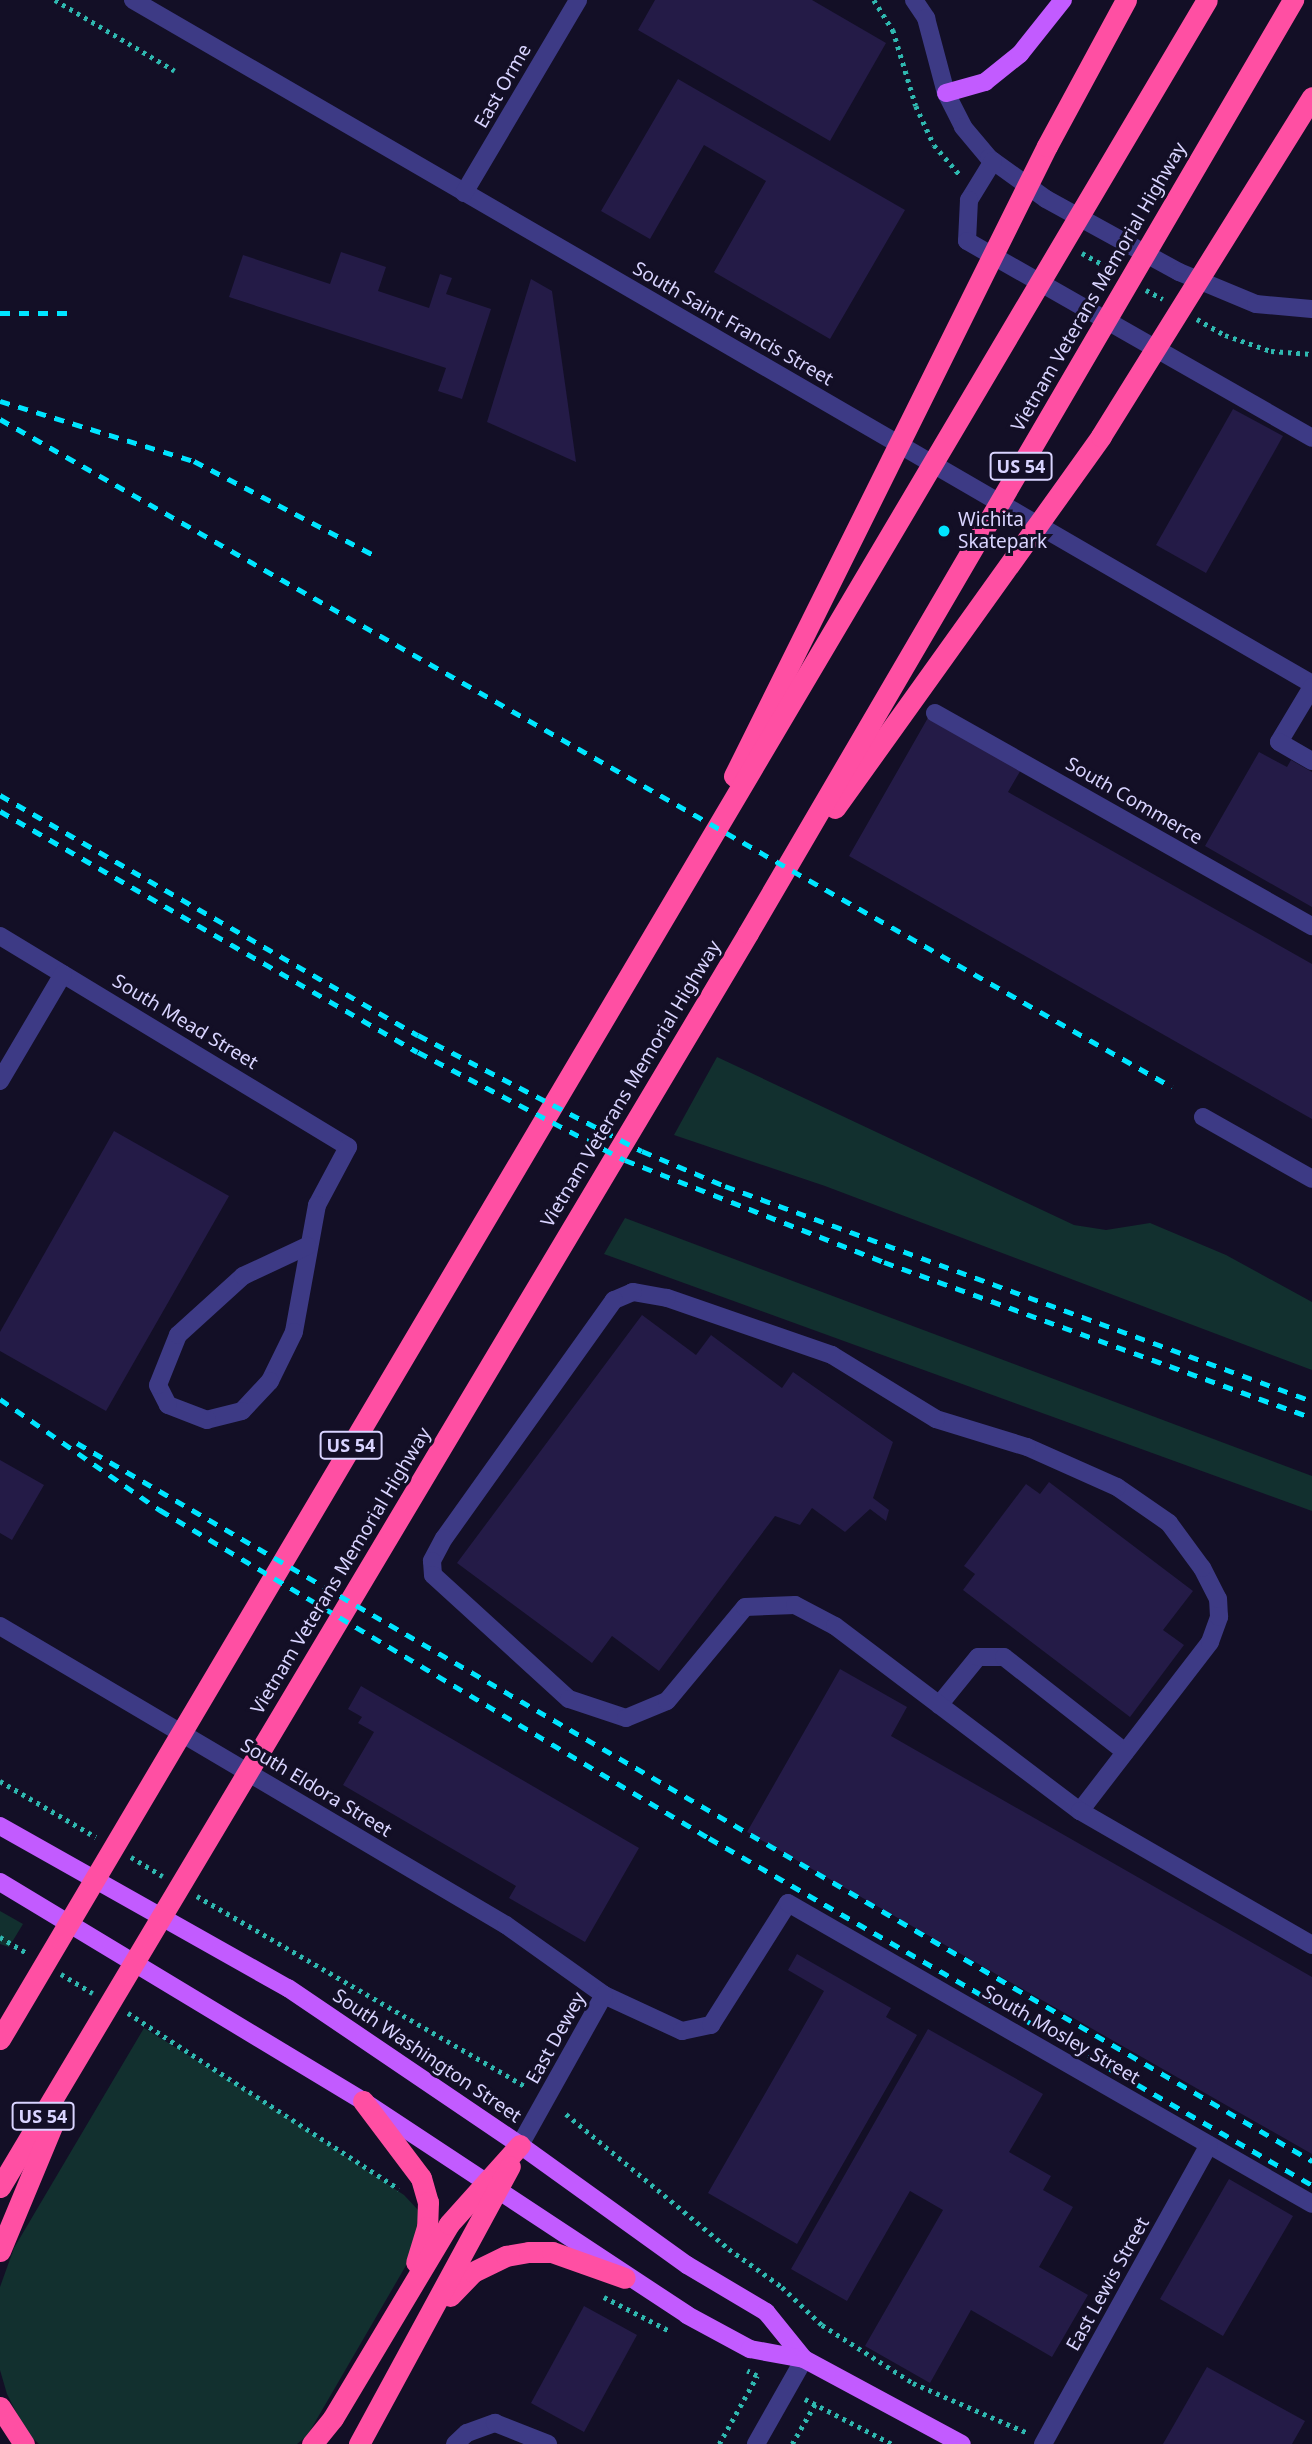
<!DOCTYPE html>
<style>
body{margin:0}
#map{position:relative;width:1312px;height:2444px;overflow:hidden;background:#130f26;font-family:"Noto Sans",sans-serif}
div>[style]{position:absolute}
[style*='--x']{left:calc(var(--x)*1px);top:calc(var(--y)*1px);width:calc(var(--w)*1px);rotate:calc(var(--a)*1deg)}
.green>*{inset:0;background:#12302f}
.building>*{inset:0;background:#241b47}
.path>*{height:4.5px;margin-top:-2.25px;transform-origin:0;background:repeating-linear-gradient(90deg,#2fb8b0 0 3.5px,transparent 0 8.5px)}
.minor>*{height:18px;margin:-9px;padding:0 9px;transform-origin:9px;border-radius:9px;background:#3d3a85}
.major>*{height:18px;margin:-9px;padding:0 9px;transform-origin:9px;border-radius:9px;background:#c25bff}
.highway>*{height:21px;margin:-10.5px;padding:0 10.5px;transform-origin:10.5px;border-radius:10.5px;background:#ff4fa3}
.rail>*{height:5px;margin-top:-2.5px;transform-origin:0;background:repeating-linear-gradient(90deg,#00e5ff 0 10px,transparent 0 19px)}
.dots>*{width:19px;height:19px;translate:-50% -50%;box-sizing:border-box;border:4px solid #130f26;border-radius:50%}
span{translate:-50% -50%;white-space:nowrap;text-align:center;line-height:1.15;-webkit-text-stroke:6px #130f26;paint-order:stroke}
.shield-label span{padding:2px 5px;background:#130f26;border:2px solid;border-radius:5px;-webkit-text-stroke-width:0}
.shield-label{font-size:18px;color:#d9d4ff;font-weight:700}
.street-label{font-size:19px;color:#d9d4ff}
.poi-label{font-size:19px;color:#d9d4ff}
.left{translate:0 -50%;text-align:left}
</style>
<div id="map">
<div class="green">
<div style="clip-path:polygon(717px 1057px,1074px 1225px,1106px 1230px,1150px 1223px,1226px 1255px,1312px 1302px,1312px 1370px,825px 1186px,674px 1135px)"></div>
<div style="clip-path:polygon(625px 1218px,1312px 1476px,1312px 1511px,604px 1254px)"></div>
<div style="clip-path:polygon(0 1911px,23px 1924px,9px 1947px,0 1944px)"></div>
<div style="clip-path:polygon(144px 2028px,261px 2100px,404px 2195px,419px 2211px,415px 2250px,307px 2436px,297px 2444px,39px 2444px,26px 2432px,7px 2394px,0 2370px,0 2287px,14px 2248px)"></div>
</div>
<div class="building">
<div style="clip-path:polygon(655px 0,812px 0,886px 43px,830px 141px,638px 30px)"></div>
<div style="clip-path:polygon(678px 79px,905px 210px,830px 339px,714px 272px,766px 181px,704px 145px,650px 239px,601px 211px)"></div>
<div style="clip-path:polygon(341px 252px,386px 267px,378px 291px,429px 308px,440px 274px,452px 278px,446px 294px,491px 309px,462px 399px,438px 391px,446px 368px,229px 297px,243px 255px,330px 284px)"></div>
<div style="clip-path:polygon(531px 279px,552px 291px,576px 462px,487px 422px)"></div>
<div style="clip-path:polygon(1233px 409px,1283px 436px,1206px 573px,1156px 545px)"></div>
<div style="clip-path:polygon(929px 716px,1022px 768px,1008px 792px,1312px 964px,1312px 1119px,849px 856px)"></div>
<div style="clip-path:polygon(1259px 752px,1287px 767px,1291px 760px,1312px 772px,1312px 907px,1205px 846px)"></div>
<div style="clip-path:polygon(114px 1131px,229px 1196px,106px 1411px,0 1351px,0 1332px)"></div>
<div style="clip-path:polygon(642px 1315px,696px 1355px,711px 1335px,782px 1388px,793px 1372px,893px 1442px,873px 1498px,889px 1510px,886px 1521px,870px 1509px,845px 1532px,812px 1508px,800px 1525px,775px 1516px,659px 1671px,612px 1636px,592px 1663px,457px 1563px)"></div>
<div style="clip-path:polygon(0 1460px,44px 1485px,12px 1540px,0 1533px)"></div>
<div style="clip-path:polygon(1049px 1482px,1193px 1591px,1163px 1630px,1184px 1645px,1130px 1717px,963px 1590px,975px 1574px,964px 1566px,1026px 1484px,1040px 1494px)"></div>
<div style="clip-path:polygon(840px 1669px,907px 1707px,891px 1736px,1312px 1977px,1312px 2154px,747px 1832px)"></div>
<div style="clip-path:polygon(361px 1686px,639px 1848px,585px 1942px,509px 1898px,516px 1886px,343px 1785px,374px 1732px,358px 1723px,362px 1717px,348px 1709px)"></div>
<div style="clip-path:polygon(797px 1954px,891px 2008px,886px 2017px,917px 2035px,797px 2244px,708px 2193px,824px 1991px,788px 1970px)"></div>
<div style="clip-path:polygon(928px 2029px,1043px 2094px,1009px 2152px,1051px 2176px,1043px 2190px,1073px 2207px,1039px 2267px,1088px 2295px,1052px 2357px,971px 2310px,930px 2383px,865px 2346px,943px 2210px,910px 2191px,847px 2301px,791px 2269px)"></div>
<div style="clip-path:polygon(1229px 2179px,1293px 2216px,1223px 2336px,1160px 2299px)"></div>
<div style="clip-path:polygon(584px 2306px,637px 2335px,584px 2432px,531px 2403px)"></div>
<div style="clip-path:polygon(1207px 2367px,1305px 2421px,1292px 2444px,1163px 2444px)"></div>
</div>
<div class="path">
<div style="--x:55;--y:0;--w:139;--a:30.6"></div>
<div style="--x:874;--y:0;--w:36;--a:58"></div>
<div style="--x:893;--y:30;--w:79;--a:73.2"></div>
<div style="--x:916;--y:106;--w:43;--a:65.2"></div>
<div style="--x:934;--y:145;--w:40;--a:49"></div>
<div style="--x:1082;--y:253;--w:33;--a:29"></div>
<div style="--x:1146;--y:290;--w:19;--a:28"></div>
<div style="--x:1197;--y:319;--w:32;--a:30"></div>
<div style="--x:1225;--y:335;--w:49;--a:19.2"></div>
<div style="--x:1271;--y:351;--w:41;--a:4.2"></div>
<div style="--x:0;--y:1781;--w:111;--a:30.3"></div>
<div style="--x:131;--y:1857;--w:37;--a:31"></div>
<div style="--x:197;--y:1896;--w:379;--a:30.1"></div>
<div style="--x:0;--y:1937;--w:31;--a:31"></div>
<div style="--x:61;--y:1974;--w:37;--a:31"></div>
<div style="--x:128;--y:2013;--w:323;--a:33"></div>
<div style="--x:566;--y:2114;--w:212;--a:39.6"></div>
<div style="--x:729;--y:2249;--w:65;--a:35.6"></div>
<div style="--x:782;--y:2287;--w:55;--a:43.5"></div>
<div style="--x:822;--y:2325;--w:108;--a:32.5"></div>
<div style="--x:913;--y:2383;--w:125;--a:23.5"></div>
<div style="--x:604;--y:2297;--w:72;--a:27.3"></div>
<div style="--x:805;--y:2399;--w:98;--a:27.3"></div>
<div style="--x:719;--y:2444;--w:78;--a:-60.8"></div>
<div style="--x:757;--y:2376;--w:11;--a:-153"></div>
<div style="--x:792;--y:2444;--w:46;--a:-60.1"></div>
</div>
<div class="minor">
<div style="--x:133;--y:0;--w:1363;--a:30.12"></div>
<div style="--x:914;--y:0;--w:22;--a:56"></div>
<div style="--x:926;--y:18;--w:78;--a:75.1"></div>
<div style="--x:946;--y:93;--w:38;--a:63"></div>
<div style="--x:963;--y:127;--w:40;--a:50"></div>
<div style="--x:989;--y:158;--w:70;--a:35.7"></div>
<div style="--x:1046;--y:199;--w:152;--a:28.8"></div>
<div style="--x:1179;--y:272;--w:83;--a:22.6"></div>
<div style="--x:1256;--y:304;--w:56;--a:5.1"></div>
<div style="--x:993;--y:161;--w:46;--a:121.6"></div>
<div style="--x:969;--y:200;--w:41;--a:92.8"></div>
<div style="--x:967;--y:241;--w:397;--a:29.7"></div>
<div style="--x:464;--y:193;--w:224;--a:-59.4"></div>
<div style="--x:1312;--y:687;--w:64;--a:121"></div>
<div style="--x:1279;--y:742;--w:38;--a:30"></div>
<div style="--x:935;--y:713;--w:433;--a:29.5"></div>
<div style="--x:0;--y:936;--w:407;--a:31.2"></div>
<div style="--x:348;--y:1147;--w:66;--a:118.1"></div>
<div style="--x:317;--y:1205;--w:129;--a:100.3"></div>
<div style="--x:294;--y:1332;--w:55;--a:116.1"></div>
<div style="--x:270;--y:1381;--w:41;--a:133"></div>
<div style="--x:242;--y:1411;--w:36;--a:166"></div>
<div style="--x:207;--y:1420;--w:42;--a:-159"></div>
<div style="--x:168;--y:1405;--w:22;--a:-117"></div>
<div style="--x:158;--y:1385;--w:54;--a:-68.2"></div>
<div style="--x:178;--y:1335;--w:88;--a:-42.2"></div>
<div style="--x:243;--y:1276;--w:71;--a:-25.1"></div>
<div style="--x:0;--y:1081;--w:124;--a:-59.5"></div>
<div style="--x:1203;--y:1117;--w:125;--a:29.6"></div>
<div style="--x:0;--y:1626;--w:588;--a:30.58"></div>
<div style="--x:506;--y:1925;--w:120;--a:35.5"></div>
<div style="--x:604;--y:1995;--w:86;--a:24.8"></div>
<div style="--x:682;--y:2031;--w:30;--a:-12"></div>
<div style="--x:711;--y:2025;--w:144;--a:-57.7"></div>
<div style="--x:788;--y:1903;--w:604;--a:29.87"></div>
<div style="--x:939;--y:1705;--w:62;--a:-50.9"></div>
<div style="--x:978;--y:1657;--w:26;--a:0"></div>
<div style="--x:1004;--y:1657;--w:154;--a:38.1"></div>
<div style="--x:1080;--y:1811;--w:213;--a:-52.4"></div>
<div style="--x:1210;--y:1642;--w:27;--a:-70"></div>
<div style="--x:1219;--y:1617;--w:18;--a:-93"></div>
<div style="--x:1218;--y:1599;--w:35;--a:-117"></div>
<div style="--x:1202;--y:1568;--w:56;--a:-126.3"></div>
<div style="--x:1169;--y:1523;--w:63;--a:-145.3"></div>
<div style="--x:1117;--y:1487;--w:98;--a:-156"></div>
<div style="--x:1027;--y:1447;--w:95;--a:-162.9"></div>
<div style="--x:936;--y:1419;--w:122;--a:-148.4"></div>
<div style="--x:832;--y:1355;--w:175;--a:-160.9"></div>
<div style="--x:667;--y:1298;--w:35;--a:-170"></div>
<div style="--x:633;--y:1292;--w:21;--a:157"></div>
<div style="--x:614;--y:1300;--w:292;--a:125.5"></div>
<div style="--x:444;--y:1538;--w:26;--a:118"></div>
<div style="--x:432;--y:1561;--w:14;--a:86"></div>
<div style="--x:433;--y:1575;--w:184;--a:42.4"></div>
<div style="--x:569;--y:1699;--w:60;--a:18.4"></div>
<div style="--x:626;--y:1718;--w:44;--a:-22.5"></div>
<div style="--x:667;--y:1701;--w:122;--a:-50.3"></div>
<div style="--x:745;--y:1607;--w:50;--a:-2.3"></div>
<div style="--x:795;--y:1605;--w:45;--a:27.7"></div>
<div style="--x:835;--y:1626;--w:307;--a:37.1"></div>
<div style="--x:1080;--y:1811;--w:268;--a:30"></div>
<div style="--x:520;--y:2145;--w:172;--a:-60.8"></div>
<div style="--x:455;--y:2444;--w:16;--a:-43"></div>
<div style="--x:467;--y:2433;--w:30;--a:-20"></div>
<div style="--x:495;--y:2423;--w:57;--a:21.6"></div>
<div style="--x:756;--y:2444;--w:98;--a:-60.5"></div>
<div style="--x:1043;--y:2444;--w:342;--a:-61"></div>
</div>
<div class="major">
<div style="--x:946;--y:93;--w:41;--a:-15.8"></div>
<div style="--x:985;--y:82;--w:45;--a:-38.7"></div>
<div style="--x:1020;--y:54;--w:69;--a:-51.5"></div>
<div style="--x:0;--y:1826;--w:330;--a:29.4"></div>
<div style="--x:288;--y:1988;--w:280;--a:34.1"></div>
<div style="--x:520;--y:2145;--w:206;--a:35.7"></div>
<div style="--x:687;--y:2265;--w:92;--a:30.7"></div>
<div style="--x:766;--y:2312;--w:60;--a:51"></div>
<div style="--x:0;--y:1882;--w:424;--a:31.1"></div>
<div style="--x:363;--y:2101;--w:388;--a:33.4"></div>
<div style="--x:687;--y:2315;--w:72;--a:28.4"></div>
<div style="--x:750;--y:2349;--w:55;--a:10.5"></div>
<div style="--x:804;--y:2359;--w:179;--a:28.3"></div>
</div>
<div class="highway">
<div style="--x:734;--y:776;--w:703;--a:-63.58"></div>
<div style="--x:1047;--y:146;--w:166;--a:-61.6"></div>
<div style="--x:835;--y:808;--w:457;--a:-54.4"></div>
<div style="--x:1101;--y:436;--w:399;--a:-58.1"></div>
<div style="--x:0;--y:2039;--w:2369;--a:-59.38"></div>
<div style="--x:363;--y:2101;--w:96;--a:53"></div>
<div style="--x:421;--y:2178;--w:25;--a:74"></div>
<div style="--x:428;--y:2202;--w:25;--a:92"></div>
<div style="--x:427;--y:2227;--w:37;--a:107"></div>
<div style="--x:0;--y:2187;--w:1460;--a:-59.18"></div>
<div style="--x:748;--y:933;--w:1081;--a:-59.71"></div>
<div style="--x:0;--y:2251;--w:148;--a:-67.4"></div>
<div style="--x:450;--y:2296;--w:33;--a:-46"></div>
<div style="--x:473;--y:2272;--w:37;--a:-26"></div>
<div style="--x:506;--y:2256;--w:23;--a:-10"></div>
<div style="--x:529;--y:2252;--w:23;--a:0"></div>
<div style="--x:552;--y:2252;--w:77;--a:19.6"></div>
<div style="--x:0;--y:2407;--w:44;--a:57"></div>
<div style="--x:312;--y:2444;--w:33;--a:-51"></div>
<div style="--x:333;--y:2418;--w:226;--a:-59.1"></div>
<div style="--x:449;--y:2224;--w:106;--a:-48.1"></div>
<div style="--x:359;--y:2444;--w:316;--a:-61.5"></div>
</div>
<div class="rail">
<div style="--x:0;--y:313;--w:70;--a:0"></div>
<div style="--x:0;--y:401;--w:203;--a:17.2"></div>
<div style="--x:194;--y:461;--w:205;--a:27.6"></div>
<div style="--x:0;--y:419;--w:1349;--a:29.68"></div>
<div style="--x:0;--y:795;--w:482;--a:29.9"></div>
<div style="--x:418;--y:1035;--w:252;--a:27.4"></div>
<div style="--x:642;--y:1151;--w:90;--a:22.9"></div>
<div style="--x:725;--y:1186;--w:625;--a:20.12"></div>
<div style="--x:0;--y:811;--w:482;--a:30"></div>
<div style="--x:418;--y:1052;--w:233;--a:27.6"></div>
<div style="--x:625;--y:1160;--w:278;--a:21.5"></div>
<div style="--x:884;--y:1262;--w:456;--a:20"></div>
<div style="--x:0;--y:1399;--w:195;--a:34.8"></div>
<div style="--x:160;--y:1510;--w:640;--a:30.86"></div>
<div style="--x:709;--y:1838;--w:696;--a:29.92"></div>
<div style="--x:77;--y:1443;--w:1429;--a:30.17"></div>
</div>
<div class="dots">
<div style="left:944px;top:531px;background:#00e5ff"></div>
</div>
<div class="shield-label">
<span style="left:1021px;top:466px">US 54</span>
<span style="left:351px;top:1445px">US 54</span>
<span style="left:43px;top:2116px">US 54</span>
</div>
<div class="street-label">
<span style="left:503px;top:86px;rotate:-60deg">East Orme</span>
<span style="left:1099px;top:287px;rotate:-60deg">Vietnam Veterans Memorial Highway</span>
<span style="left:733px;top:324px;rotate:30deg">South Saint Francis Street</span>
<span style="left:1134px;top:801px;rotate:30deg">South Commerce</span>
<span style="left:185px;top:1022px;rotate:31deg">South Mead Street</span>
<span style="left:631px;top:1084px;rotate:-59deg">Vietnam Veterans Memorial Highway</span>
<span style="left:341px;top:1571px;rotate:-59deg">Vietnam Veterans Memorial Highway</span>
<span style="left:316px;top:1788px;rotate:31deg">South Eldora Street</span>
<span style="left:1061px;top:2035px;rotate:30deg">South Mosley Street</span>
<span style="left:556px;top:2038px;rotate:-61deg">East Dewey</span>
<span style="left:427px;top:2056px;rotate:34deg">South Washington Street</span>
<span style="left:1108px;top:2284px;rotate:-61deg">East Lewis Street</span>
</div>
<div class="poi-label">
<span class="left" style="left:958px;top:531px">Wichita<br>Skatepark</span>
</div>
</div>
